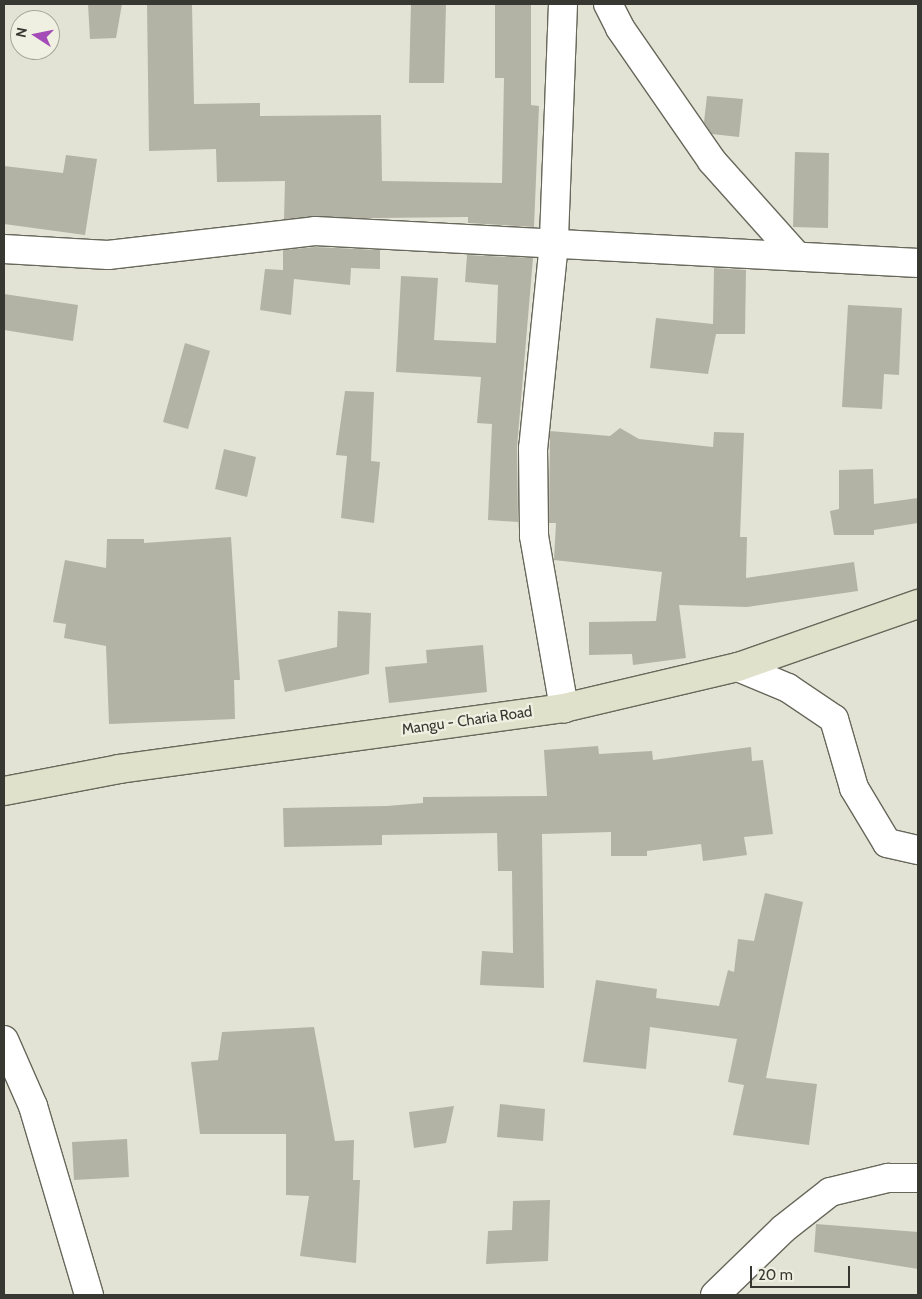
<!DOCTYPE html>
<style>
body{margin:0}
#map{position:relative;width:922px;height:1299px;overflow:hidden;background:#e2e3d4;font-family:Cabin,sans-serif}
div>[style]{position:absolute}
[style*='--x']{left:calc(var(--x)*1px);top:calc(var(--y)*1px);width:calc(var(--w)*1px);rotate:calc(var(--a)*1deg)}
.building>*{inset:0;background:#b2b3a5}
.roads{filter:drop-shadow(1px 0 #67685b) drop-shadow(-1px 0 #67685b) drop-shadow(0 1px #67685b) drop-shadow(0 -1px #67685b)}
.street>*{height:28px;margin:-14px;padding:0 14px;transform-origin:14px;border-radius:14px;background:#fff}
.secondary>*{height:28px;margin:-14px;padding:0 14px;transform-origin:14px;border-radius:14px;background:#e0e1ca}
span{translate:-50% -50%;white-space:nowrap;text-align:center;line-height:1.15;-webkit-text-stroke:4.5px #eff0e1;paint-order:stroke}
.street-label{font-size:15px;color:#373832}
.frame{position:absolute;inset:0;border:5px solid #373832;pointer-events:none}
.north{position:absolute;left:10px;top:10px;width:50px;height:50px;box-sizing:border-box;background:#eff0e1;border:1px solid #a5a69b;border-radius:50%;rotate:281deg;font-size:14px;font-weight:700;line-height:20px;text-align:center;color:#373832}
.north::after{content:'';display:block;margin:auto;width:18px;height:22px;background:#a44bb7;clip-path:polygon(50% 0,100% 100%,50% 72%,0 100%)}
.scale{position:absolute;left:750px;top:1266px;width:100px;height:22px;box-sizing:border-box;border:2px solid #373832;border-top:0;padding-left:6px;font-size:15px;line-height:18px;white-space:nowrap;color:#373832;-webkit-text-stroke:4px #eff0e1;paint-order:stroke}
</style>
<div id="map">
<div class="building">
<div style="clip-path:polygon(88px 4px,122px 4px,116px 38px,90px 39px)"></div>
<div style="clip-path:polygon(147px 4px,192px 4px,194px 104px,260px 103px,260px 116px,381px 115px,382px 181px,502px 183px,504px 78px,495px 78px,495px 4px,531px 4px,531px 105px,539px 106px,534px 227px,468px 223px,468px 217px,284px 219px,285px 181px,217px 182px,216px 149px,149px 151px)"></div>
<div style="clip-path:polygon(411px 4px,446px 4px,444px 83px,409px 83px)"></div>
<div style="clip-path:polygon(707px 96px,743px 99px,739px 137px,712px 134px,704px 122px)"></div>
<div style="clip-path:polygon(795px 152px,829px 153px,828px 228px,793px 227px)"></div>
<div style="clip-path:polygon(66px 155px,97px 159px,85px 235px,4px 224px,4px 166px,63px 173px)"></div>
<div style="clip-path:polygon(315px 247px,380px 250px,380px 269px,351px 268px,350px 285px,294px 279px,291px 315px,260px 310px,265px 269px,283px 270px,283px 250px)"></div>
<div style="clip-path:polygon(467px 255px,533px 258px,517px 447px,518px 522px,488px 520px,492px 424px,477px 423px,481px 377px,396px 372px,401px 276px,438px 278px,434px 340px,496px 343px,498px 285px,465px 282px)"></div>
<div style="clip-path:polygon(714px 268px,746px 270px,745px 334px,716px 334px,708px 374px,650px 368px,656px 318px,713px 324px)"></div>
<div style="clip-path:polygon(4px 294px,78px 305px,73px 341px,4px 330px)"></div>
<div style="clip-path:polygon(848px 305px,902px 308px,899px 375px,884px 374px,882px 409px,842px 407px)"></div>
<div style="clip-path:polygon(185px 343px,210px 351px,188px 429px,163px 422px)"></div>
<div style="clip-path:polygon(345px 391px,374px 392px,371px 461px,380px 462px,374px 523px,341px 518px,347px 456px,336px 455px)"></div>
<div style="clip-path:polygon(620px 428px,639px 439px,713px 447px,714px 432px,744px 433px,740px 537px,747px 537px,746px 578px,854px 562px,858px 591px,747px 607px,679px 605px,686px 658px,633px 665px,632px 654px,589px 655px,589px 622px,656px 621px,662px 572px,554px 560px,556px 523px,549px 523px,550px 431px,610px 436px)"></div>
<div style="clip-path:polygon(224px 449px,256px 457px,247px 497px,215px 489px)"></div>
<div style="clip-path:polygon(873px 469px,874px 504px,918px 498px,918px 523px,874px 530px,874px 535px,834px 535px,830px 511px,839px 509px,839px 470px)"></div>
<div style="clip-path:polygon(231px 537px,240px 680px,234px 680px,235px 719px,109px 724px,106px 646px,64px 638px,66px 624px,53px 622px,65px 560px,106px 568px,107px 539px,144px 539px,144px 543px)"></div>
<div style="clip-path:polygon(338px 611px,371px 613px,369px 674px,285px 692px,278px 660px,337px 647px)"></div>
<div style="clip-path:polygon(483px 645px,487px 692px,389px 703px,385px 667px,427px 663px,426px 650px)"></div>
<div style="clip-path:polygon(598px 746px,599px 754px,652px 751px,653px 760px,751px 747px,752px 761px,763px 760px,773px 834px,744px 837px,747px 855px,703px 861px,701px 844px,647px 851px,647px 856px,611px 856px,611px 832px,542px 834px,544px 988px,480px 985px,482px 951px,513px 953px,512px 871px,498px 871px,497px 833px,382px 835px,382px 845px,284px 847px,283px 808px,387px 806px,423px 803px,423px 797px,547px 796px,544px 750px)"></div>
<div style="clip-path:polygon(765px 893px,803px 902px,766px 1078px,817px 1084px,809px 1145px,733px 1135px,744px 1085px,728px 1082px,737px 1039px,650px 1027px,646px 1069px,583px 1062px,596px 980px,657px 989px,656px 998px,719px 1006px,728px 970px,734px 972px,738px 939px,754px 941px)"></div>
<div style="clip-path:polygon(314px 1027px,335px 1141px,354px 1140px,353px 1180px,360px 1180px,356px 1263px,300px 1256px,309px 1196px,286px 1195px,286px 1134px,200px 1134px,191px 1062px,218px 1060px,222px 1032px)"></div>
<div style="clip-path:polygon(500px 1104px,545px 1109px,543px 1141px,497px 1137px)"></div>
<div style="clip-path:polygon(454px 1106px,446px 1143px,414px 1148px,409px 1112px)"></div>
<div style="clip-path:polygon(127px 1139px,129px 1177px,74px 1180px,72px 1142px)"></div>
<div style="clip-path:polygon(550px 1200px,548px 1261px,486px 1264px,488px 1231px,512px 1230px,513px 1201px)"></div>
<div style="clip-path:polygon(816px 1224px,918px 1232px,918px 1269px,814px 1252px)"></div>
</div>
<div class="roads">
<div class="street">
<div style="--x:563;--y:4;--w:239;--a:92.2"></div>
<div style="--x:554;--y:243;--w:206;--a:95.8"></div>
<div style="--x:533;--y:448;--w:88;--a:89.3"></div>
<div style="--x:534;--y:536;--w:175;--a:80.1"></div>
<div style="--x:608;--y:4;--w:27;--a:63"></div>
<div style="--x:620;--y:28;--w:162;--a:55.3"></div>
<div style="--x:712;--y:161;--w:127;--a:48.2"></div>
<div style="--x:4;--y:249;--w:104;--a:3.3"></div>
<div style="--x:108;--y:255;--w:208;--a:-6.6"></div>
<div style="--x:315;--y:231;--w:604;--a:3.04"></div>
<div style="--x:738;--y:667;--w:54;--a:22.8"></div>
<div style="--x:788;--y:688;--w:55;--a:34"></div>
<div style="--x:834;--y:719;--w:72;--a:73.8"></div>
<div style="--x:854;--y:788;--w:64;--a:59"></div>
<div style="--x:887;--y:843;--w:32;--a:13"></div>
<div style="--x:4;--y:1040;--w:72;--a:66.3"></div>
<div style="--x:33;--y:1106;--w:197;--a:73.5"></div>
<div style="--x:715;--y:1295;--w:95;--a:-44.1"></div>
<div style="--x:783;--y:1229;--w:60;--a:-38.2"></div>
<div style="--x:830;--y:1192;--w:60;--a:-13.6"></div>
<div style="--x:888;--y:1178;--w:30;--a:0"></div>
</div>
<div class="secondary">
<div style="--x:4;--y:791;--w:117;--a:-10.8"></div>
<div style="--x:119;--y:769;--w:449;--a:-7.8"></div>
<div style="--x:564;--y:708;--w:179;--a:-13.3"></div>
<div style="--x:738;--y:667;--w:191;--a:-19.3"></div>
</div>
</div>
<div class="street-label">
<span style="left:467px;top:721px;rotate:-8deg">Mangu - Charia Road</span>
</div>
<div class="frame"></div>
<div class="north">N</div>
<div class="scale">20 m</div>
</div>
